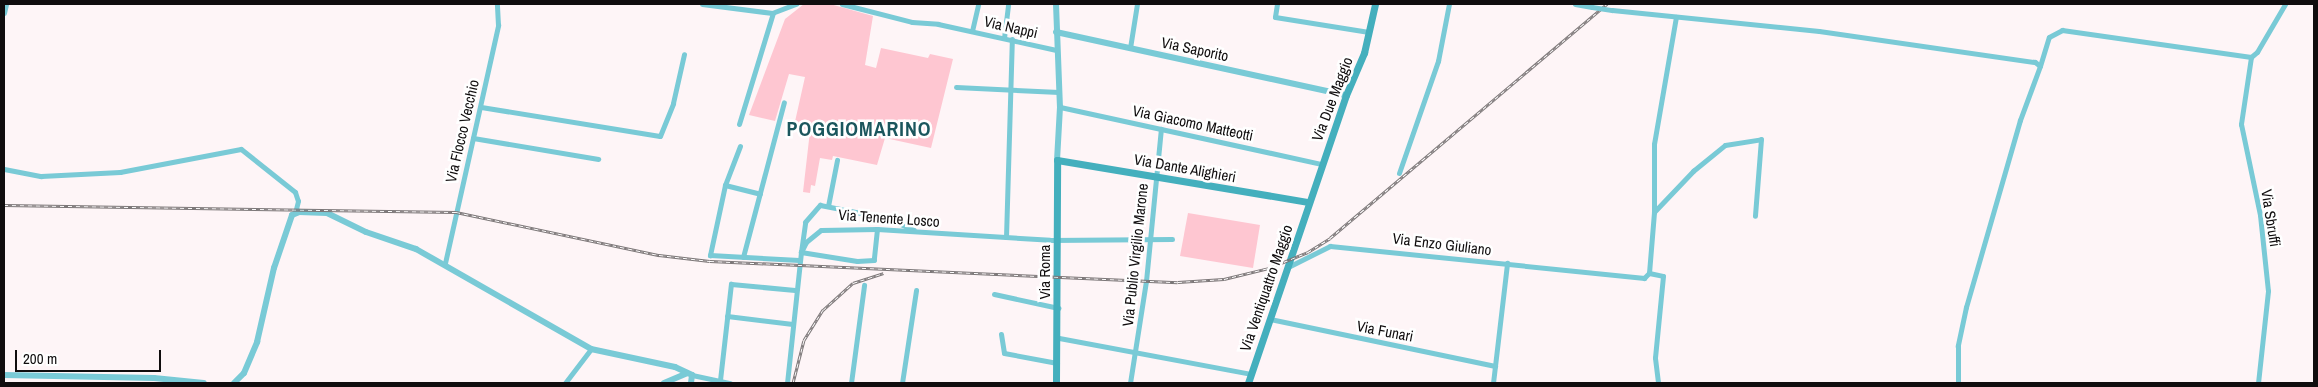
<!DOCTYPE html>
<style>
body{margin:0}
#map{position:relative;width:2318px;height:387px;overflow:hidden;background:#fef5f7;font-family:"Archivo Narrow",sans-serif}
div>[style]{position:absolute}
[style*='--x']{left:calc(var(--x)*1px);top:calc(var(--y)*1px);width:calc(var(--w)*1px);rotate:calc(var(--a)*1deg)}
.green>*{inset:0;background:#fec6d1}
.minor>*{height:5px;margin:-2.5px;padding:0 2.5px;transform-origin:2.5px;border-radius:2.5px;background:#79cad6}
.tertiary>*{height:6px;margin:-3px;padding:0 3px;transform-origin:3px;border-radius:3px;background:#79cad6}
.secondary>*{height:7px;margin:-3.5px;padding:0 3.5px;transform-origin:3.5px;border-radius:3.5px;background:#44afbd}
.rail>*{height:3px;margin-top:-1.5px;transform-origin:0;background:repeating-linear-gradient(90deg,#fff 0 4px,#7b7677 0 8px);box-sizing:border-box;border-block:1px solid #7b7677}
.minor-bridge>*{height:5px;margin:-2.5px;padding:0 2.5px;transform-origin:2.5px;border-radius:2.5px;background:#79cad6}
span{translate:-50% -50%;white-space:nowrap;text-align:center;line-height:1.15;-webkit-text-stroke:5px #fff;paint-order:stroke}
.street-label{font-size:15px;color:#100d0e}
.district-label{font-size:20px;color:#1b565d;font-weight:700;letter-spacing:1px}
.frame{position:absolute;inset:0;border:5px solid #100d0e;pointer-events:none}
.scale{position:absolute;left:15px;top:350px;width:146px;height:22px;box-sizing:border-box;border:2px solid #100d0e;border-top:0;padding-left:6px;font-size:15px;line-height:18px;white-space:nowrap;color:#100d0e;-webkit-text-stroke:4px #fff;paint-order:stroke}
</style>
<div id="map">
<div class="green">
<div style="clip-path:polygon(804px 4px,830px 4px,873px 16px,865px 65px,876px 68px,881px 48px,928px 58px,930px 54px,953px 59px,931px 148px,885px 138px,877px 165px,833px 156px,832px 160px,820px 158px,815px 186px,811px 185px,810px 193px,803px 192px,810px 131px,794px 126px,805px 77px,789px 74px,775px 121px,749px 115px,785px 19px)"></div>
<div style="clip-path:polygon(1188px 213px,1260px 225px,1253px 268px,1180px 256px)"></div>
</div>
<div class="minor">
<div style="--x:702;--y:4;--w:71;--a:7.3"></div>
<div style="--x:772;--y:13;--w:26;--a:-21"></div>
<div style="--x:842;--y:4;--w:72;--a:14.4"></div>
<div style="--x:912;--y:22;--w:26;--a:4"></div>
<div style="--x:938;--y:24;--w:121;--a:12.4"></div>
<div style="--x:1277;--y:4;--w:13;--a:99"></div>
<div style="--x:1275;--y:17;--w:95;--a:9.1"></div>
<div style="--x:1575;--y:4;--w:17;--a:10"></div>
<div style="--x:1612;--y:10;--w:208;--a:5.8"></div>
<div style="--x:1819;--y:31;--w:218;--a:8.2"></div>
<div style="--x:2035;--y:62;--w:6;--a:39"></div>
<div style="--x:2040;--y:66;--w:58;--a:110.3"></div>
<div style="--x:2020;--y:120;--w:195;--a:106.1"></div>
<div style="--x:1966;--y:307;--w:40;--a:102"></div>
<div style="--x:1958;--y:346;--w:37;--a:90"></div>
<div style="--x:4;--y:13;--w:9;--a:-77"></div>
<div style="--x:972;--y:31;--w:28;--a:-77"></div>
<div style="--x:1004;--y:38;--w:34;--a:-83"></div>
<div style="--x:1130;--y:48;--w:45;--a:-81"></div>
<div style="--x:2251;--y:57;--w:68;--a:98.5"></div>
<div style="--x:2241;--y:124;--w:93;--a:78.2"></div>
<div style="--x:2260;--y:215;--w:76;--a:84"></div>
<div style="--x:2268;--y:291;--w:93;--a:96.2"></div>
<div style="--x:2040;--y:66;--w:30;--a:-73"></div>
<div style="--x:2049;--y:37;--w:15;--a:-28"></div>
<div style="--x:2062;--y:30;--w:191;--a:8.1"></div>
<div style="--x:2251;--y:57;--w:8;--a:-40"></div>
<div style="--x:2257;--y:52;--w:56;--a:-59.7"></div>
<div style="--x:956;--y:87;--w:103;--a:2.8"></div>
<div style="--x:481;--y:107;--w:181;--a:9.2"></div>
<div style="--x:660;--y:136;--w:35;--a:-68"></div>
<div style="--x:673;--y:103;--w:50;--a:-77.3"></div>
<div style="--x:1060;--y:107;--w:268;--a:12.3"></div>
<div style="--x:739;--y:124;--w:116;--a:-73"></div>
<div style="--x:473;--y:138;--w:127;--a:9.5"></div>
<div style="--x:740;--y:146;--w:42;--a:111"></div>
<div style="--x:725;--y:185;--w:72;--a:102.1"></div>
<div style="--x:710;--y:255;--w:89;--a:3.2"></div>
<div style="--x:4;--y:169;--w:38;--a:11"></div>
<div style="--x:41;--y:176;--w:79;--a:-2.9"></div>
<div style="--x:120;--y:172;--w:123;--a:-10.8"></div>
<div style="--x:241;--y:149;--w:69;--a:38.5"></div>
<div style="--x:295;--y:192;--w:9;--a:72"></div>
<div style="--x:298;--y:201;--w:12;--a:104"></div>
<div style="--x:1399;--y:173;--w:119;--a:-70.8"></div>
<div style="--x:1438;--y:61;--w:58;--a:-79.1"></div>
<div style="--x:725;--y:185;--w:36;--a:14"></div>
<div style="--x:828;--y:206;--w:47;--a:-78.9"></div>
<div style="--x:1654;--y:212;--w:57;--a:-46.4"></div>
<div style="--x:1693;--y:171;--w:41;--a:-39.1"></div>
<div style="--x:1725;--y:145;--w:36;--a:-9"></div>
<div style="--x:1761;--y:139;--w:77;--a:94.5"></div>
<div style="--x:877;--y:229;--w:31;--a:96"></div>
<div style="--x:874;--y:260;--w:17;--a:177"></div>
<div style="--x:857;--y:261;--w:57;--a:-170.9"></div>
<div style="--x:801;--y:252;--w:30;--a:-82"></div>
<div style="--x:805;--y:222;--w:23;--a:-49"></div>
<div style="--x:820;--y:205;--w:67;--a:11.1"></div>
<div style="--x:886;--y:218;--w:30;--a:23"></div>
<div style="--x:1006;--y:237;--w:198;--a:-88.3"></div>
<div style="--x:743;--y:257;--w:160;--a:-75.2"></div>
<div style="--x:445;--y:263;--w:244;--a:-77.4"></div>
<div style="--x:498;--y:25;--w:21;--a:-93"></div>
<div style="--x:1288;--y:267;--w:47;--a:-26.6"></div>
<div style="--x:1330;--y:246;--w:316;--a:5.8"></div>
<div style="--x:1644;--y:278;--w:7;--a:-45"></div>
<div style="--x:1649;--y:273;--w:61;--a:-85.3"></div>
<div style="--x:1654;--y:212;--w:68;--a:-90"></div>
<div style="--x:1654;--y:144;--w:129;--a:-80.2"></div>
<div style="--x:1649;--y:273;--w:14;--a:12"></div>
<div style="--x:1663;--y:276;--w:82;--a:95.6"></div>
<div style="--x:1655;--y:358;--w:25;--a:83"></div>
<div style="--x:994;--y:294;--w:66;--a:12.3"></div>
<div style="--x:727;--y:316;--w:66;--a:6.9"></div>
<div style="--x:1270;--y:319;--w:230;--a:11.8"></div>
<div style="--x:1001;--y:334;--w:19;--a:81"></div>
<div style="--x:1004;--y:353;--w:54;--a:10.7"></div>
<div style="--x:1059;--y:338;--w:195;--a:10.6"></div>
<div style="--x:692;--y:375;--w:39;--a:12"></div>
<div style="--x:720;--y:380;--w:97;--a:-83.5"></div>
<div style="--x:731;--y:284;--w:64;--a:5.4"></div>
<div style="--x:565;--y:383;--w:43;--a:-52.6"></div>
<div style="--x:787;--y:383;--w:132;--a:-83.9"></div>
<div style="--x:801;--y:252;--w:11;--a:-63"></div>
<div style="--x:806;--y:242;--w:19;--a:-39"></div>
<div style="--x:821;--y:230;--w:56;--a:-1"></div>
<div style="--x:877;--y:229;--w:173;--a:3.6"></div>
<div style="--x:1050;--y:240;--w:122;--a:-0.5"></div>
<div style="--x:851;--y:383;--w:99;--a:-82.4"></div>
<div style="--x:902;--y:383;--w:94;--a:-81.4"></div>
<div style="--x:1130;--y:383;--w:103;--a:-81.1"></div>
<div style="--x:1146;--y:281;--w:153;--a:-84.4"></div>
<div style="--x:1493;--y:383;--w:121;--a:-83.3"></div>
</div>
<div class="tertiary">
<div style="--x:1056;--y:4;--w:103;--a:87.8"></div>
<div style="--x:1060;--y:107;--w:53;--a:93.2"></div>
<div style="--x:1056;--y:32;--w:297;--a:12.3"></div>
<div style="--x:4;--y:375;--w:150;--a:1.1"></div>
<div style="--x:154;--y:378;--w:50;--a:5.7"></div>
<div style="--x:234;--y:383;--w:14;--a:-45"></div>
<div style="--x:244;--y:373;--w:34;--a:-67"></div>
<div style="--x:257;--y:342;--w:76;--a:-77.1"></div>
<div style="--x:274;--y:268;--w:56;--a:-71.2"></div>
<div style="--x:292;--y:215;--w:8;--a:-23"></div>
<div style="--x:299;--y:212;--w:28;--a:2"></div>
<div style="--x:327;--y:213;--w:43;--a:26"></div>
<div style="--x:366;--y:232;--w:53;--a:18.8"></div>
<div style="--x:416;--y:249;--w:202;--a:29.7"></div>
<div style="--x:591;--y:349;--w:86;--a:12.1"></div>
<div style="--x:675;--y:367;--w:19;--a:25"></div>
<div style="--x:692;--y:375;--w:8;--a:97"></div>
<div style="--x:664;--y:383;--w:25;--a:-23"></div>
</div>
<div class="secondary">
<div style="--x:1056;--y:383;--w:223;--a:-89.7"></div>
<div style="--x:1057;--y:160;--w:255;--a:9.5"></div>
<div style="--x:1248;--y:383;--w:304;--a:-71.2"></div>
<div style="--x:1346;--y:95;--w:46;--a:-66.8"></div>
<div style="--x:1364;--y:53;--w:50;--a:-77.3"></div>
</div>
<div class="rail">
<div style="--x:4;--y:205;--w:452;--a:0.9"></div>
<div style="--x:456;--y:212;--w:208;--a:12"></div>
<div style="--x:659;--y:255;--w:51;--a:6.7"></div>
<div style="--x:710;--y:261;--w:468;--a:2.6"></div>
<div style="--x:1178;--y:282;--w:46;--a:-3.7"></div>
<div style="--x:1224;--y:279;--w:46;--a:-13.7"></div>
<div style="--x:1269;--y:268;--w:42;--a:-22.3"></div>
<div style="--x:1308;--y:252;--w:26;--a:-32"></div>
<div style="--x:1330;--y:238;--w:363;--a:-40.2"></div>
<div style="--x:793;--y:383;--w:44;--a:-75.7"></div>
<div style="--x:804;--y:340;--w:36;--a:-58"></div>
<div style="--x:823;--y:310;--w:40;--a:-42"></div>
<div style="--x:853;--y:283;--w:32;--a:-18"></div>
</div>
<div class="minor-bridge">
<div style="--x:1592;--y:7;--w:20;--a:9"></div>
</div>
<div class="street-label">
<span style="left:1011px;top:27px;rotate:13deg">Via Nappi</span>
<span style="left:1195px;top:49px;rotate:12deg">Via Saporito</span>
<span style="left:1332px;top:99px;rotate:-69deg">Via Due Maggio</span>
<span style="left:1193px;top:123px;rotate:12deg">Via Giacomo Matteotti</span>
<span style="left:462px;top:131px;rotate:-77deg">Via Flocco Vecchio</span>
<span style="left:1185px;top:168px;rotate:10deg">Via Dante Alighieri</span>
<span style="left:889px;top:218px;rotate:4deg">Via Tenente Losco</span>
<span style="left:2271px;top:218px;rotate:81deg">Via Sbruffi</span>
<span style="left:1442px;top:244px;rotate:7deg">Via Enzo Giuliano</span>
<span style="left:1135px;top:255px;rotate:-84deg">Via Publio Virgilio Marone</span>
<span style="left:1045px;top:272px;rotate:-90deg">Via Roma</span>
<span style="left:1266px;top:288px;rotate:-71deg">Via Ventiquattro Maggio</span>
<span style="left:1385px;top:331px;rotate:11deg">Via Funari</span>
</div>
<div class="district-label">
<span style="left:859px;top:128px">POGGIOMARINO</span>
</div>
<div class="frame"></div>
<div class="scale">200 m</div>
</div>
